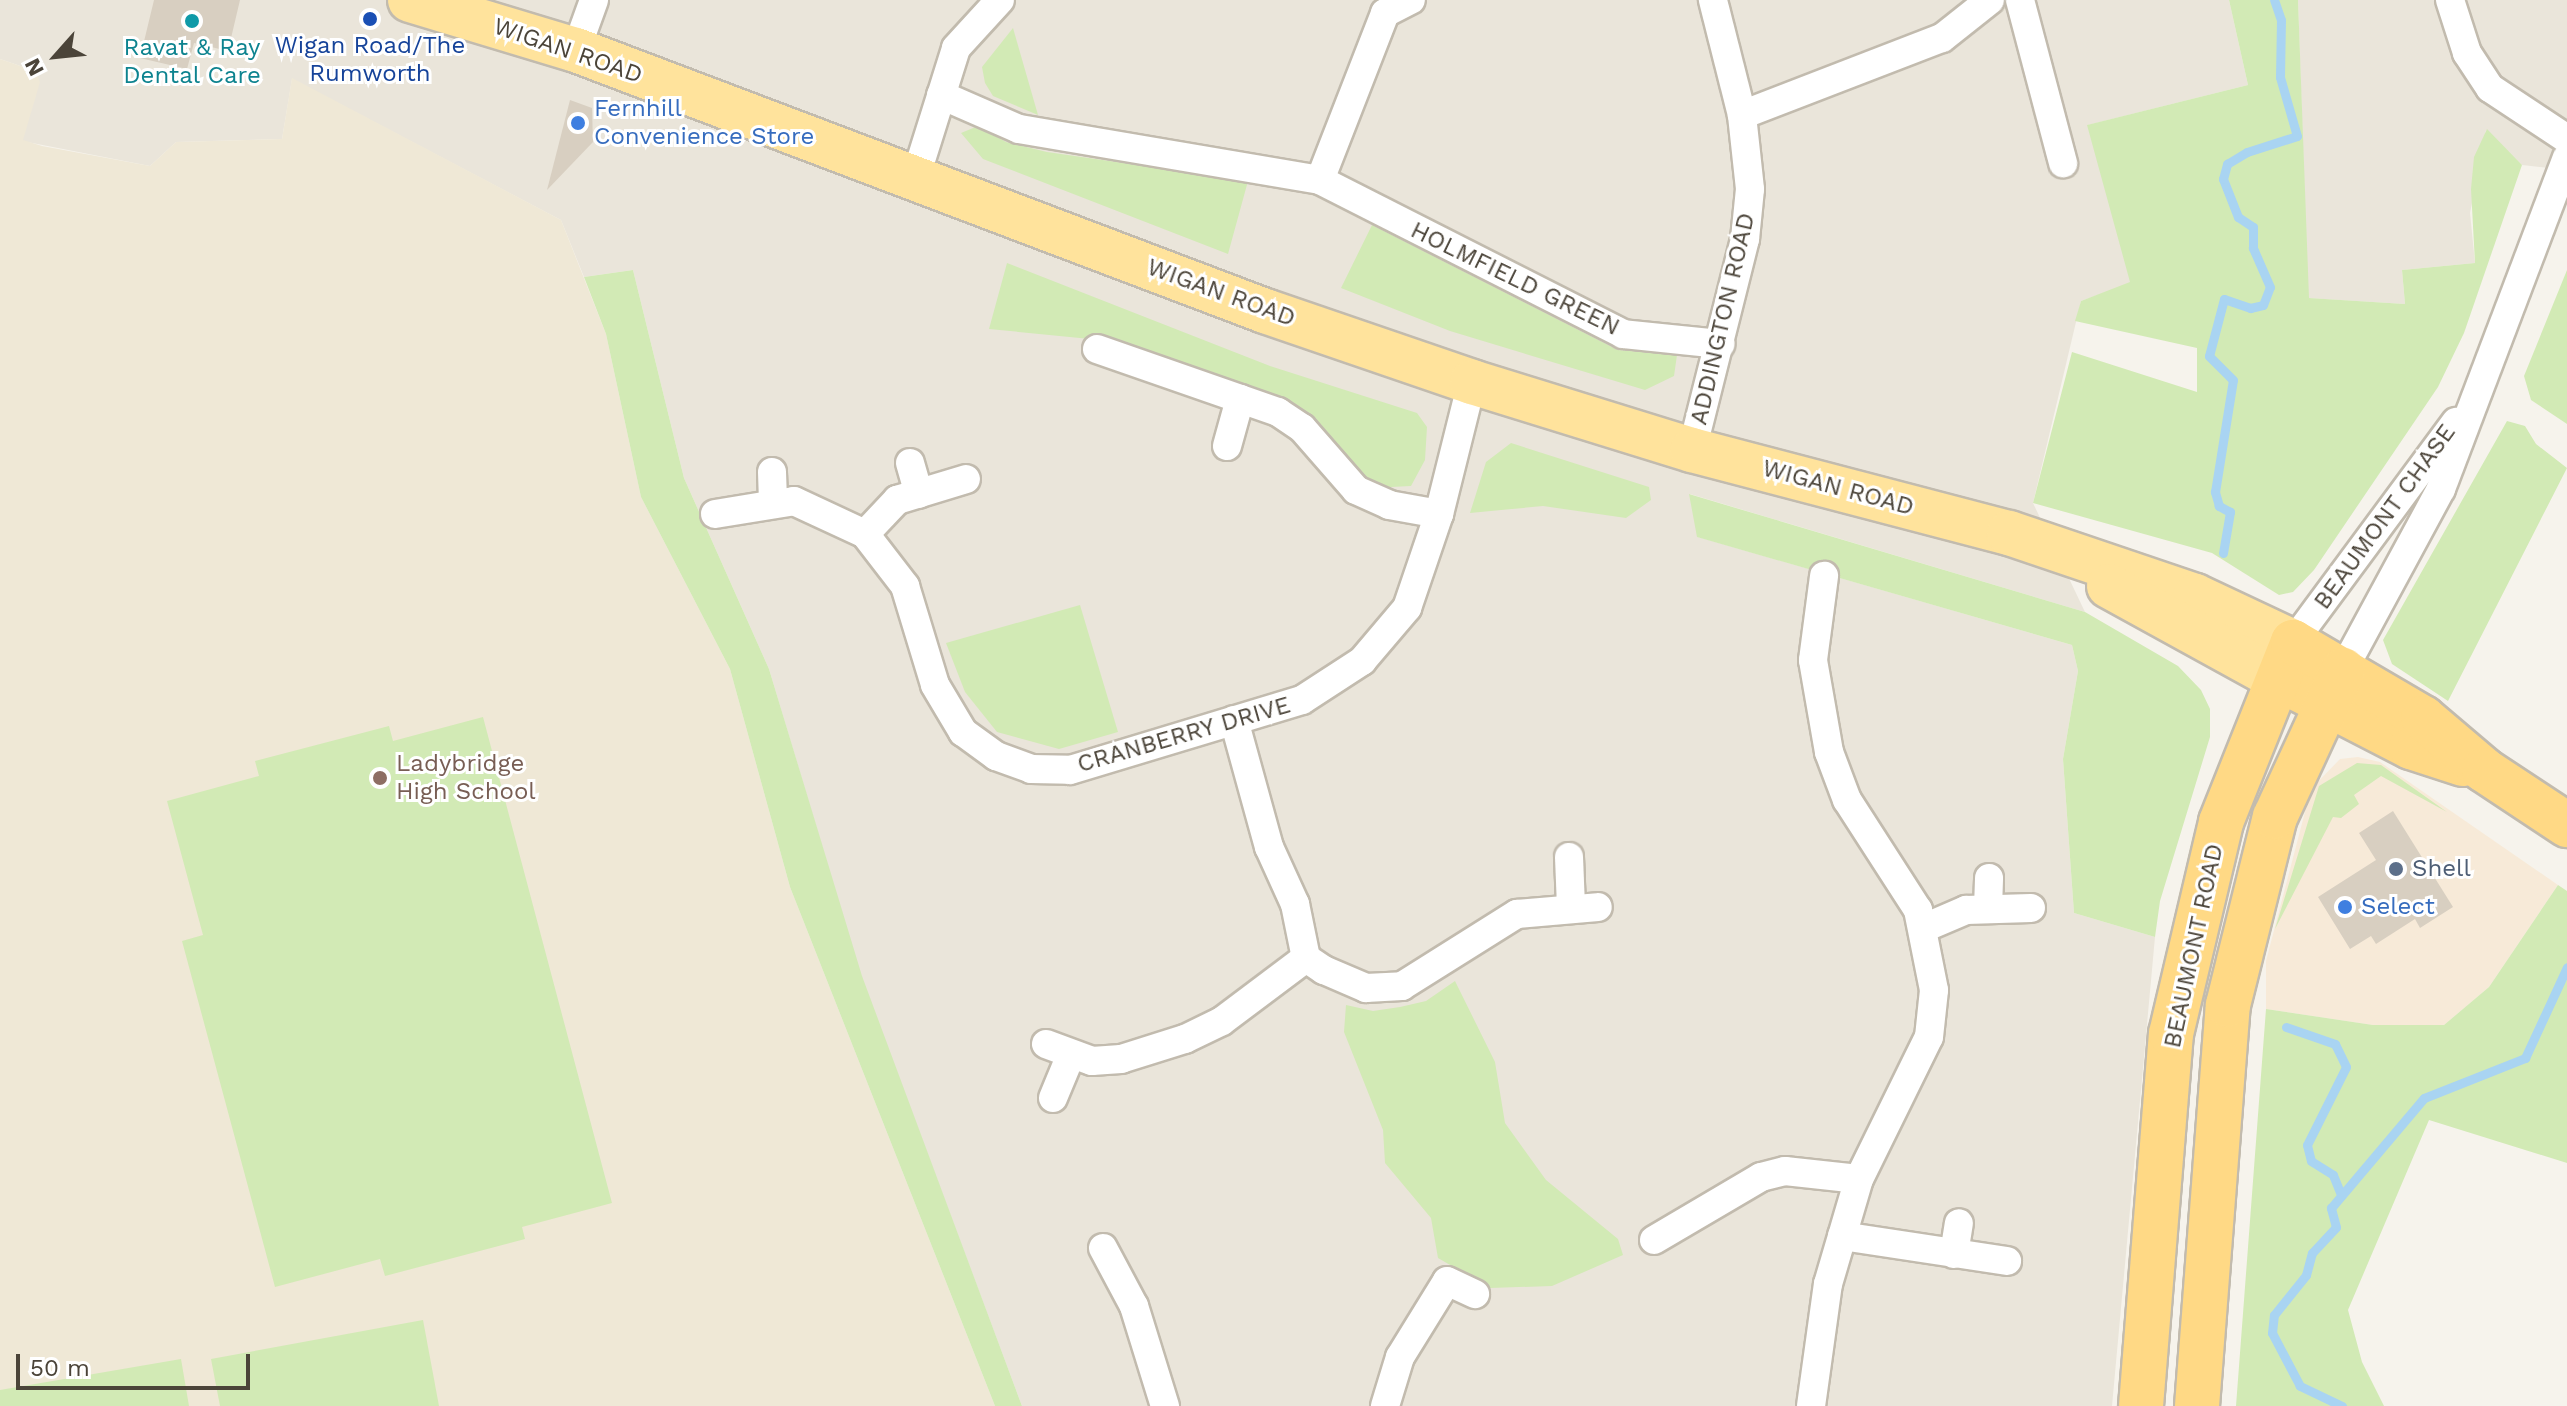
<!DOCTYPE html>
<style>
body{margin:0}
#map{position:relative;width:2567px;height:1406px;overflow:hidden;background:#f6f3ec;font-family:"Work Sans",sans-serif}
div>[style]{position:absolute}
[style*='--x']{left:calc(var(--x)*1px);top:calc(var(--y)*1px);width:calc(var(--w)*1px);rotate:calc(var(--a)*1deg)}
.residential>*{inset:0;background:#eae5da}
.commercial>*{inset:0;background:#f7ead8}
.education>*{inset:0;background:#efe8d6}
.green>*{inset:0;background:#d2eab5}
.stream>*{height:9px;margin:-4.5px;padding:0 4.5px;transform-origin:4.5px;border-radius:4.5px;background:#a9d4f2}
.building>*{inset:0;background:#d8cfc1}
.roads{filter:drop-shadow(2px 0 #c2bbae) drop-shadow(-2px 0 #c2bbae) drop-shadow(0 2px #c2bbae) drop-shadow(0 -2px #c2bbae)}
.minor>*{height:28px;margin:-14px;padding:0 14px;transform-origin:14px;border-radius:14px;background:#fff}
.primary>*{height:44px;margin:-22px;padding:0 22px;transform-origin:22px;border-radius:22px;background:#ffe39c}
.trunk>*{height:44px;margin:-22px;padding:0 22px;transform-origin:22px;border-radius:22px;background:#ffd985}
.dots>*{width:22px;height:22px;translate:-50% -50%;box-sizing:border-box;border:4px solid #fff;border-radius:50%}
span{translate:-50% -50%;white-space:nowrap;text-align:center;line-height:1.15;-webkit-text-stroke:6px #fff;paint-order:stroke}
.transit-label{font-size:24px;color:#164399}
.culture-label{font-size:24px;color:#0d838f}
.street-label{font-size:24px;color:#4b4439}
.shop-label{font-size:24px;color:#366cbe}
.left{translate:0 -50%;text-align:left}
.education-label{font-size:24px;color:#785e54}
.service-label{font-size:24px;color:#4e5e75}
.north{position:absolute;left:16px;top:16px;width:80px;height:80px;-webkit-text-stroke:6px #fff;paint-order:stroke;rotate:243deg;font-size:22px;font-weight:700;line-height:32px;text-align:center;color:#4b4439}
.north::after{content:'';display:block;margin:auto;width:28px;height:36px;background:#4b4439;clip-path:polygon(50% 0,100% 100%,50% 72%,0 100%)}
.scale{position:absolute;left:16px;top:1354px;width:234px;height:36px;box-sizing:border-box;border:4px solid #4b4439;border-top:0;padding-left:10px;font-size:24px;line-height:28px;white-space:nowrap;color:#4b4439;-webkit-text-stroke:6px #fff;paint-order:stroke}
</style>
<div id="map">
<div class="residential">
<div style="clip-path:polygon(0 0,2229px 0,2248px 85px,2088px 125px,2131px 283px,2081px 301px,2033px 503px,2085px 612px,1690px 494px,1698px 537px,2072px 645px,2078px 671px,2063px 759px,2074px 913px,2155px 937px,2112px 1406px,1022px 1406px,861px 976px,769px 669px,684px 478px,633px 270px,584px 277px,561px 220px,292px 79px,282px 139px,176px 142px,150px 166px,22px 141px,35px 71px,0 59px)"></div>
<div style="clip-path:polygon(2298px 0,2567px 0,2567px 170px,2522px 165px,2486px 130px,2470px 213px,2475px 263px,2402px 270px,2405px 304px,2308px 298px)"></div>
</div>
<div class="commercial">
<div style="clip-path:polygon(2358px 757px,2380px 762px,2558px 885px,2489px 987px,2444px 1025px,2373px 1025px,2266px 1009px,2266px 961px,2311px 789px,2340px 759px)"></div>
</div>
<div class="education">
<div style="clip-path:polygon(0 59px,35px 71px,40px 82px,23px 140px,42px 146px,150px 166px,176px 142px,282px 139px,292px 78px,561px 220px,606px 334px,641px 497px,730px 669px,790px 887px,995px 1406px,0 1406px)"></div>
</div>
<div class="green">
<div style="clip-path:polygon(2229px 0,2298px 0,2309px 298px,2405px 304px,2402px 270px,2475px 263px,2471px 189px,2474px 157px,2487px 129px,2522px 165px,2464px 333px,2438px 387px,2314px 570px,2293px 592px,2279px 595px,2212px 553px,2033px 503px,2072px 352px,2197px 392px,2197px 348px,2075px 321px,2081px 301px,2130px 282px,2087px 125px,2248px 85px)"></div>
<div style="clip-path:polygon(1013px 28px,1038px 115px,993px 96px,985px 83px,982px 67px)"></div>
<div style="clip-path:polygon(978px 126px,1006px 142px,1047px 152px,1248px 181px,1228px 254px,983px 159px,961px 133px)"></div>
<div style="clip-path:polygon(1372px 225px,1618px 350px,1677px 355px,1674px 376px,1645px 390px,1450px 331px,1341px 288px)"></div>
<div style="clip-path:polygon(1007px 263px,1270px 366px,1417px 413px,1427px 427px,1425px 460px,1411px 486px,1391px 487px,1391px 496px,1367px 486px,1301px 413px,1090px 339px,989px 329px)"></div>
<div style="clip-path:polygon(633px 270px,684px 478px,769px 669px,862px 976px,1022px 1406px,995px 1406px,790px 887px,730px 669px,641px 497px,606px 334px,584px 277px)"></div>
<div style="clip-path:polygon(2567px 270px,2567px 424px,2531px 400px,2524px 376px)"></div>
<div style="clip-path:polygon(2507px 421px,2525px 426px,2536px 444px,2567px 468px,2448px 701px,2392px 664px,2383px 640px)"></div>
<div style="clip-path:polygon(1511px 443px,1649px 487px,1651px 500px,1626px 518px,1543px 506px,1470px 513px,1486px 462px)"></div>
<div style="clip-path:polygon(1689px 494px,2085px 612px,2178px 666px,2201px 690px,2210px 709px,2210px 737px,2160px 901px,2155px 937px,2074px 913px,2063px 759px,2078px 671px,2072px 645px,1697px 537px)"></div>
<div style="clip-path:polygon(1080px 605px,1118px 732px,1059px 749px,997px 732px,965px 692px,946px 643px)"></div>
<div style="clip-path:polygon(483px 717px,612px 1203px,522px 1227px,525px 1239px,385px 1276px,380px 1259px,275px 1287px,182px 941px,203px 935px,167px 801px,259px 776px,255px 761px,389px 726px,393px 741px)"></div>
<div style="clip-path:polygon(2357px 763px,2381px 765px,2447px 812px,2381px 776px,2354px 795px,2359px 804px,2341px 818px,2333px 817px,2275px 929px,2319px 786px)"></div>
<div style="clip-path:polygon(2558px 885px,2567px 891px,2567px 1163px,2429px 1120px,2348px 1310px,2362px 1362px,2384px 1406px,2236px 1406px,2266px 1009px,2373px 1025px,2444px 1025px,2489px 987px)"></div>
<div style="clip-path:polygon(1455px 981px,1495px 1062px,1505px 1123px,1546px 1180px,1618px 1239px,1623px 1255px,1552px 1286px,1490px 1288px,1438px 1258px,1431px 1218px,1385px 1163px,1383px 1130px,1344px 1032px,1346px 1005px,1373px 1011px,1400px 1007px,1426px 1001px)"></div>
<div style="clip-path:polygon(423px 1320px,439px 1406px,220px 1406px,211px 1359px)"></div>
<div style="clip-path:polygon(181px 1359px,189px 1406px,0 1406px,0 1390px)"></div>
</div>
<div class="stream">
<div style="--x:2223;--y:553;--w:42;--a:-80.3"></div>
<div style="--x:2230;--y:512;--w:13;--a:-151"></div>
<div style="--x:2219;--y:506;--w:15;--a:-106"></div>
<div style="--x:2215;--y:492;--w:113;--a:-80.9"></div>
<div style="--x:2233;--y:380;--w:34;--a:-135"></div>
<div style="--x:2209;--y:356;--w:59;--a:-75.3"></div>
<div style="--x:2224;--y:299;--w:28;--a:19"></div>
<div style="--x:2250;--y:308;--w:13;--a:-13"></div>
<div style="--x:2263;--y:305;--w:19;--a:-69"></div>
<div style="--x:2270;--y:287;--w:43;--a:-113.6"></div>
<div style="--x:2253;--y:248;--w:21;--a:-90"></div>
<div style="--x:2253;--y:227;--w:18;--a:-146"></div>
<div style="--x:2238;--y:217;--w:41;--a:-111.5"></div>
<div style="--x:2223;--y:179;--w:16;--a:-75"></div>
<div style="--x:2227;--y:164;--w:23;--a:-31"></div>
<div style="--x:2247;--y:152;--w:52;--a:-17.7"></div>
<div style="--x:2297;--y:136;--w:61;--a:-106.1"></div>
<div style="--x:2280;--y:77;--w:57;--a:-89"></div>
<div style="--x:2281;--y:20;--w:21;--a:-109"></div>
<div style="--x:2286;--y:1027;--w:52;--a:19.1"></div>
<div style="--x:2335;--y:1044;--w:25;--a:64"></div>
<div style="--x:2346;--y:1067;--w:87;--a:116.6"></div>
<div style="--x:2307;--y:1145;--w:16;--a:76"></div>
<div style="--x:2311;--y:1161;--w:26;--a:32"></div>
<div style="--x:2333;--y:1175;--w:22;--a:68"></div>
<div style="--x:2342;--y:1406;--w:47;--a:-154.5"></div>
<div style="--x:2300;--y:1386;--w:60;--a:-117.8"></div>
<div style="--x:2272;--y:1333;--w:18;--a:-84"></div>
<div style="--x:2274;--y:1315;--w:51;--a:-51.3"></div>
<div style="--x:2306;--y:1275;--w:23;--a:-75"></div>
<div style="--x:2312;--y:1253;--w:35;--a:-47"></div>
<div style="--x:2336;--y:1227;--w:20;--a:-105"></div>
<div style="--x:2331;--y:1208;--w:144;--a:-49.8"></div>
<div style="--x:2424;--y:1098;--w:109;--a:-21.6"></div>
<div style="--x:2525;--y:1058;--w:100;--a:-65.2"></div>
</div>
<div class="building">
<div style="clip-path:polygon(154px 0,240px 0,228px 51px,194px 43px,187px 69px,140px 58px)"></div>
<div style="clip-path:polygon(570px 100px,592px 108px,593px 142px,547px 190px)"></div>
<div style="clip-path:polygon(2393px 811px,2453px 907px,2420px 928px,2415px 919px,2376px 944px,2371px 936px,2350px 949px,2318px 897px,2376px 860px,2359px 833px)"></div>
</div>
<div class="roads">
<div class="minor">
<div style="--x:2020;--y:0;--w:169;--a:75.2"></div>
<div style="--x:2450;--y:0;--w:56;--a:72.2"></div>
<div style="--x:2467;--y:53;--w:42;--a:56.7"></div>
<div style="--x:2490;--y:88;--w:92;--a:33.5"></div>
<div style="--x:576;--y:50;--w:53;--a:-70.2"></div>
<div style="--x:941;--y:95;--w:85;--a:23.6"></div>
<div style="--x:1019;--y:129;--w:305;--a:9.6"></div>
<div style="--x:1320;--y:180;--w:340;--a:26.9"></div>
<div style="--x:1623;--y:334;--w:98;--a:5.9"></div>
<div style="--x:1742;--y:115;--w:214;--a:-21.1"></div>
<div style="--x:1942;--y:38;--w:61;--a:-38.4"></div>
<div style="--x:916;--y:176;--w:134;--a:-72.6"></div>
<div style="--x:956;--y:48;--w:65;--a:-47.5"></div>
<div style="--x:1320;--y:180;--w:179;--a:-68.7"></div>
<div style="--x:1385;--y:13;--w:29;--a:-27"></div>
<div style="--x:1097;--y:349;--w:192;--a:19.2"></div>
<div style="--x:1278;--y:412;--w:29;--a:34"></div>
<div style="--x:1302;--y:428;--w:82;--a:48.9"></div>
<div style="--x:1356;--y:490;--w:36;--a:24"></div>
<div style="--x:1389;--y:505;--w:51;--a:10.2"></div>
<div style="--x:1227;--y:446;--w:49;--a:-74.5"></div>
<div style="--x:1692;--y:450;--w:218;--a:-75.9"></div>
<div style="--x:1745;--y:239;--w:50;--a:-84.3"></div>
<div style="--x:1750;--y:189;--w:74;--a:-96.2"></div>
<div style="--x:1742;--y:115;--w:119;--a:-104.2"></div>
<div style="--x:910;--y:463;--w:32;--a:74"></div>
<div style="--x:772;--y:472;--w:28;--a:88"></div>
<div style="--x:715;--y:514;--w:80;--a:-9.3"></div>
<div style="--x:794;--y:501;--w:78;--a:24.9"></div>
<div style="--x:865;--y:534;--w:66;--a:52.4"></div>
<div style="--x:905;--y:586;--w:103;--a:73.1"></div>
<div style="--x:935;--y:685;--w:55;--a:59.2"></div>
<div style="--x:963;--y:732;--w:41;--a:36"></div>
<div style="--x:996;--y:756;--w:37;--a:20"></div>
<div style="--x:1031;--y:769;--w:39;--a:1"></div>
<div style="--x:1070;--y:770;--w:242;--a:-16.8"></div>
<div style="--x:1302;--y:700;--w:72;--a:-33"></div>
<div style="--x:1362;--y:661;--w:70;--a:-49.7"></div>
<div style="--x:1407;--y:608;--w:99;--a:-71.2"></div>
<div style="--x:1439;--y:514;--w:136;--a:-76"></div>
<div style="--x:865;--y:534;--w:47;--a:-46.7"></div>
<div style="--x:897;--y:500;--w:72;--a:-16.9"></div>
<div style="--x:2293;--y:642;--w:274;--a:-53.5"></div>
<div style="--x:2343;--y:670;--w:206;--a:-61.6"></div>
<div style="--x:2441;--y:489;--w:354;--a:-69.2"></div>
<div style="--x:1234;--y:720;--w:132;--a:74.6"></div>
<div style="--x:1269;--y:847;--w:63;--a:65.5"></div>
<div style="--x:1295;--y:904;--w:55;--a:78.5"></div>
<div style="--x:1306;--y:958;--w:22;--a:34"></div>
<div style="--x:1324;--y:970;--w:46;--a:23.2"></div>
<div style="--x:1366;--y:988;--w:36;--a:-3"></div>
<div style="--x:1402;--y:986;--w:136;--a:-32.1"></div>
<div style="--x:1517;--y:914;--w:81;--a:-4.9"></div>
<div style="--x:1569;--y:857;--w:50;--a:87.7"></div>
<div style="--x:1988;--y:908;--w:30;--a:-88"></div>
<div style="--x:1924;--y:928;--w:46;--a:-23.2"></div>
<div style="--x:1966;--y:910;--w:65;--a:-1.8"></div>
<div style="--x:1046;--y:1044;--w:49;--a:20.3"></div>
<div style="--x:1092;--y:1061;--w:29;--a:-4"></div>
<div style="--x:1121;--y:1059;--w:67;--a:-17.4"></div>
<div style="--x:1185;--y:1039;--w:41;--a:-25.9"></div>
<div style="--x:1222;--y:1021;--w:105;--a:-36.9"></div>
<div style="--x:1053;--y:1098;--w:44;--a:-67.5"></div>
<div style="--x:1842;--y:1236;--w:167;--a:8.6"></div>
<div style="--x:1654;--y:1240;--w:124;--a:-30.5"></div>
<div style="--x:1761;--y:1177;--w:25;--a:-14"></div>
<div style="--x:1785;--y:1171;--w:74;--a:6.2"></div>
<div style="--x:1103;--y:1248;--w:66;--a:61.9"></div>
<div style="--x:1134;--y:1306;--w:105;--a:72.8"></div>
<div style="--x:1954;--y:1254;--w:31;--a:-81"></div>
<div style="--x:1385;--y:1406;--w:51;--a:-73"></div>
<div style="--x:1400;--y:1357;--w:89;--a:-58.3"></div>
<div style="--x:1447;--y:1281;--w:31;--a:25"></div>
<div style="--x:1811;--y:1406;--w:123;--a:-82.1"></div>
<div style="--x:1828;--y:1284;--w:109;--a:-73.6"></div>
<div style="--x:1859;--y:1179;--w:158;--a:-63.8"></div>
<div style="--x:1929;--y:1037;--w:47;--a:-83.9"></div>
<div style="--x:1934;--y:990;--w:82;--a:-101.3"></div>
<div style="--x:1918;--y:910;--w:131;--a:-122.8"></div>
<div style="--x:1847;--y:800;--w:51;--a:-110.6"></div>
<div style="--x:1829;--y:752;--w:93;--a:-99.9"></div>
<div style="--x:1813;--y:660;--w:85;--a:-82.5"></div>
</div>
<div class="primary">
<div style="--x:410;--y:0;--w:173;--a:16.8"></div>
<div style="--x:576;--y:50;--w:737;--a:20.75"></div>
<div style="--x:1265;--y:311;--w:219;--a:18.9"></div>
<div style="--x:1472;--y:382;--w:230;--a:17.2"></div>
<div style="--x:1692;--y:450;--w:328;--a:14.7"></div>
<div style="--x:2009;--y:533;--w:196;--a:18.7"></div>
<div style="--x:2195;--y:596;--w:108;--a:25.1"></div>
<div style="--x:2109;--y:586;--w:193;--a:28.8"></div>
</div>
<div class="trunk">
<div style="--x:2300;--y:690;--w:125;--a:27.2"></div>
<div style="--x:2411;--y:747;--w:55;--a:18.1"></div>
<div style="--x:2141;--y:1406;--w:373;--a:-85.4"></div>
<div style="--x:2171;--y:1034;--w:218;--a:-76.7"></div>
<div style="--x:2221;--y:822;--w:194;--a:-68.2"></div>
<div style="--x:2293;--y:642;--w:151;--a:30.3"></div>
<div style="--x:2423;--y:718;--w:80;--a:40.4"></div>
<div style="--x:2484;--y:770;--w:100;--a:33.5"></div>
<div style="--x:2197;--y:1406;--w:402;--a:-85.6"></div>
<div style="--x:2228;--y:1005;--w:194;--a:-76"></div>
<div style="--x:2275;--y:817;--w:162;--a:-65.2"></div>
</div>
</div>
<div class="dots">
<div style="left:370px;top:19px;background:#1a4fb4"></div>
<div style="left:192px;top:21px;background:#0f9aa8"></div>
<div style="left:578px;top:123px;background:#3f7fe0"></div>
<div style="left:380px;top:778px;background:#8d6e63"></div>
<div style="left:2396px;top:869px;background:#5c6f8a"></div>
<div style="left:2345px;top:907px;background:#3f7fe0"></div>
</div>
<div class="transit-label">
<span style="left:370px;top:60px">Wigan Road/The<br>Rumworth</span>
</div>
<div class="culture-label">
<span style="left:192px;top:62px">Ravat &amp; Ray<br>Dental Care</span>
</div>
<div class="street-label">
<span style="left:568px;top:51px;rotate:19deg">WIGAN ROAD</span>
<span style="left:1515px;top:279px;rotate:26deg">HOLMFIELD GREEN</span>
<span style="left:1221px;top:293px;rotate:20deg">WIGAN ROAD</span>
<span style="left:1723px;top:319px;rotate:-77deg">ADDINGTON ROAD</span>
<span style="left:1838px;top:488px;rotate:15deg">WIGAN ROAD</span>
<span style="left:2385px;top:517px;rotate:-54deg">BEAUMONT CHASE</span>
<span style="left:1184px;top:735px;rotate:-16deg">CRANBERRY DRIVE</span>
<span style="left:2194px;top:946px;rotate:-78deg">BEAUMONT ROAD</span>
</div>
<div class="shop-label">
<span class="left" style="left:594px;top:123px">Fernhill<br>Convenience Store</span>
<span class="left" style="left:2361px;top:907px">Select</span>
</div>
<div class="education-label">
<span class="left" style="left:396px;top:778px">Ladybridge<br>High School</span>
</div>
<div class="service-label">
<span class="left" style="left:2412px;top:869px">Shell</span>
</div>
<div class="north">N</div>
<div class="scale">50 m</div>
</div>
